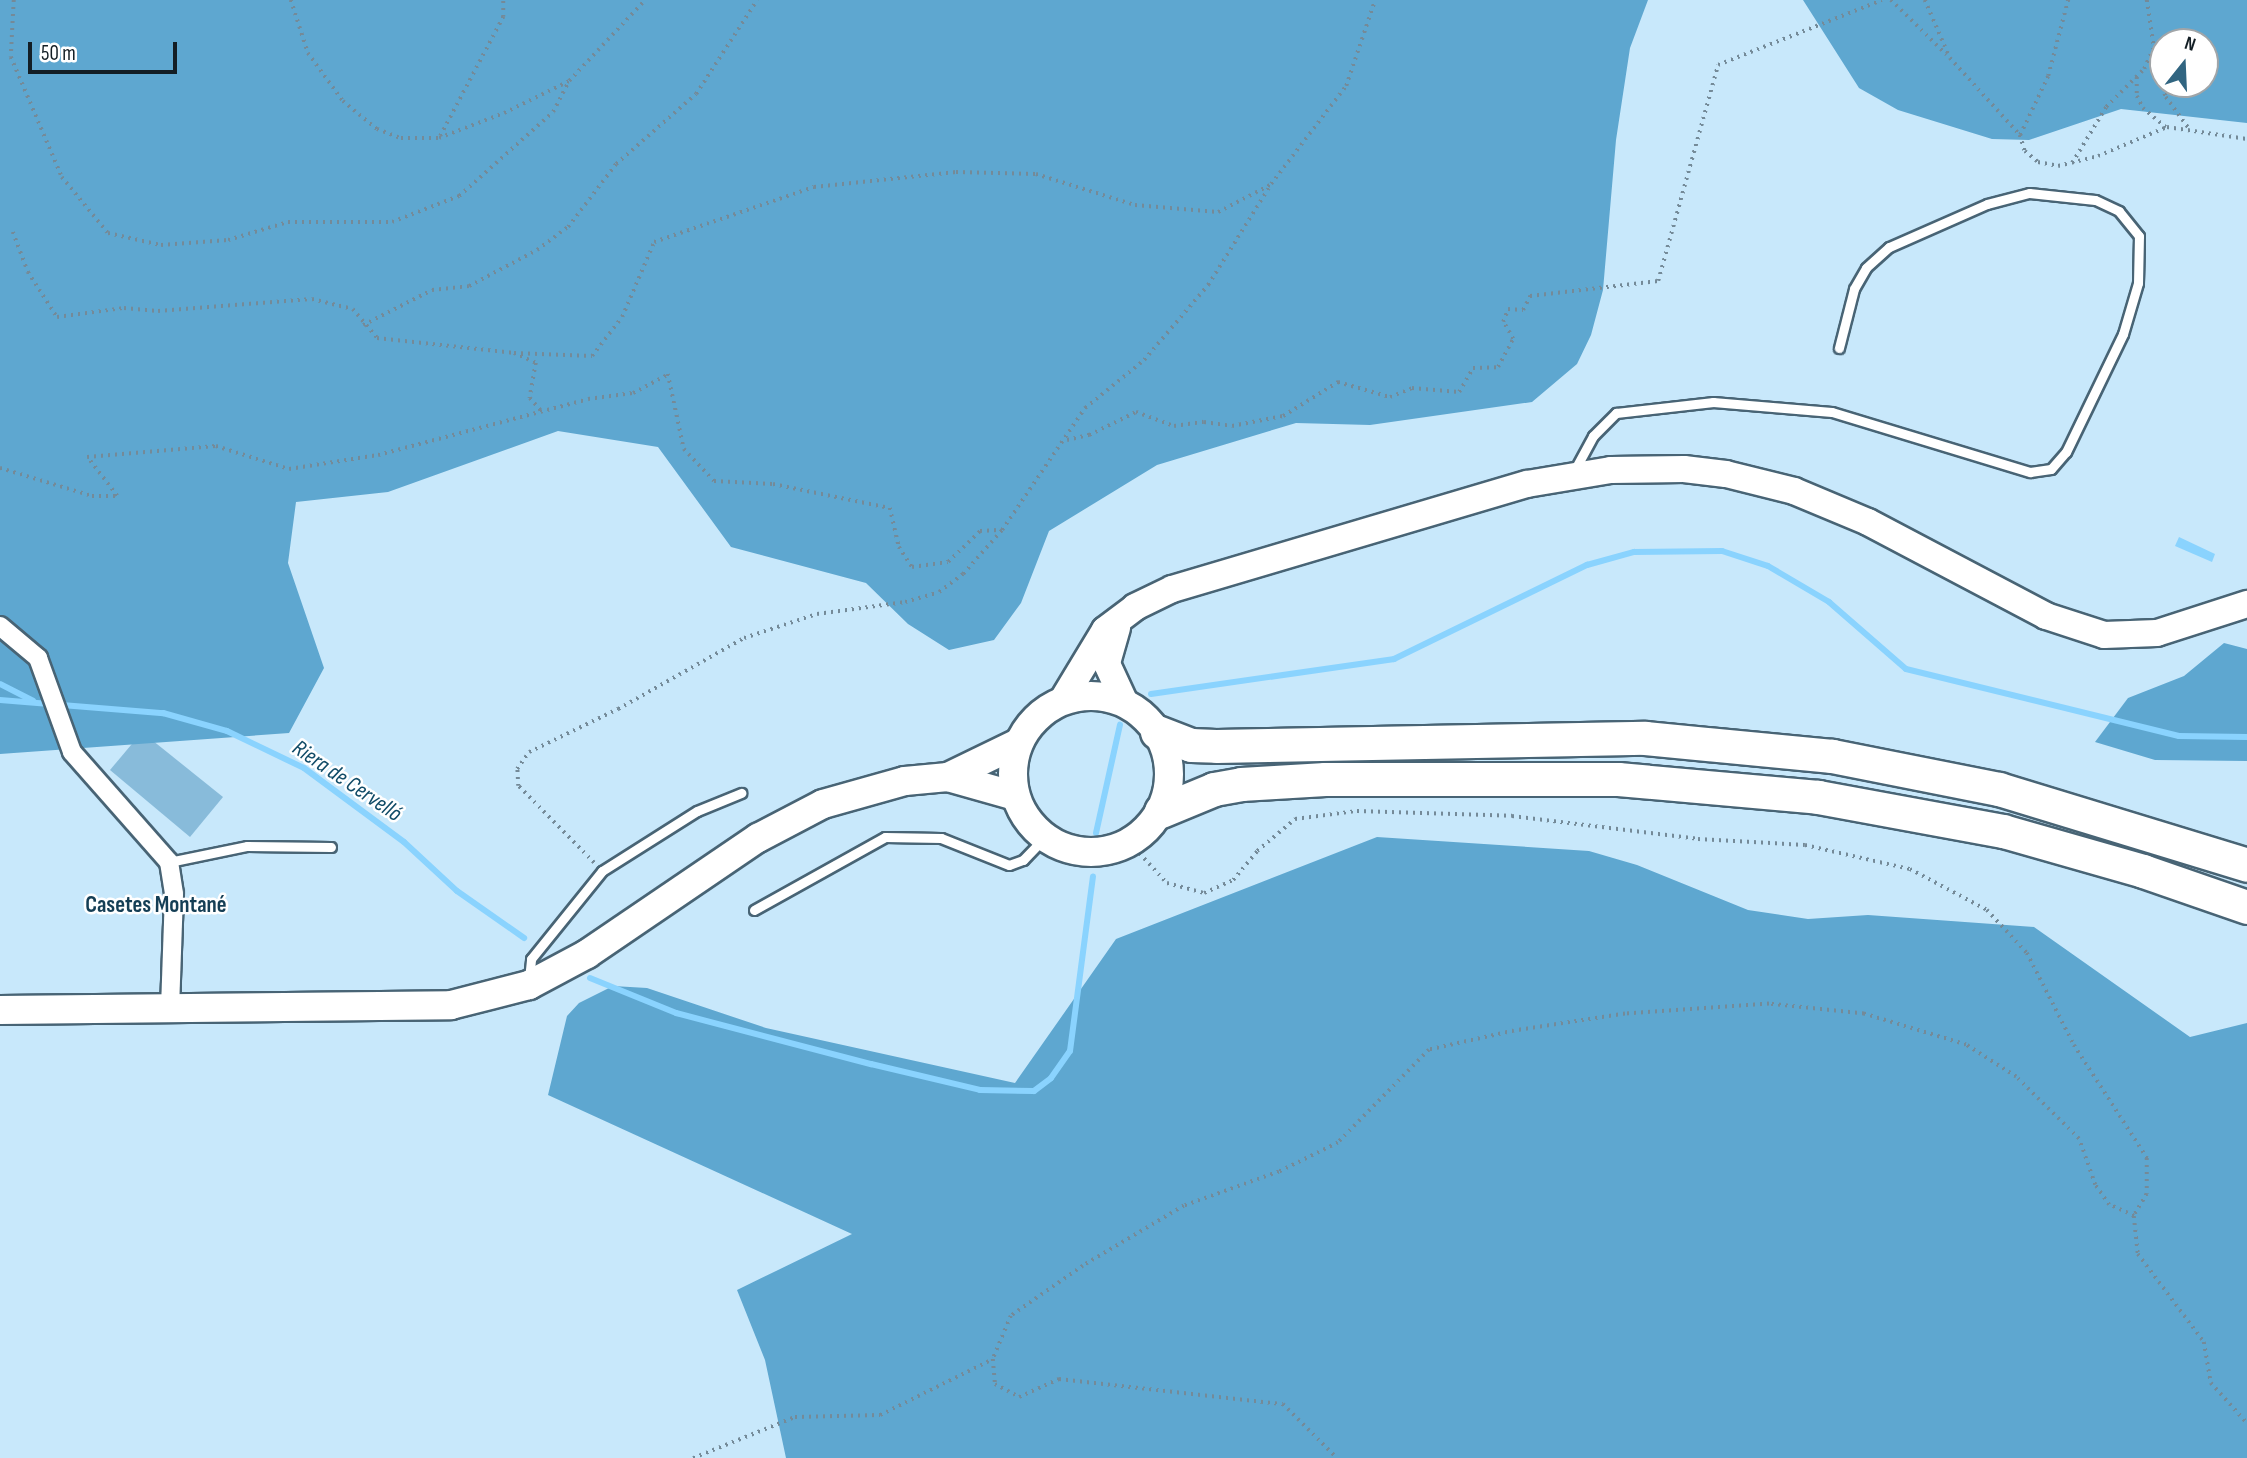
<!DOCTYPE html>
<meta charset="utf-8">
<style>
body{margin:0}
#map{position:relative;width:2247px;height:1458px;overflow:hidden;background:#c8e8fb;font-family:"Sofia Sans Condensed",sans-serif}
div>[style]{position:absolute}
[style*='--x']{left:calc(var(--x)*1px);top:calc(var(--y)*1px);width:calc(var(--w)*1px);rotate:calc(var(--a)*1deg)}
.green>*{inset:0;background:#88bbda}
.forest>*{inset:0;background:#5ea7d0}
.water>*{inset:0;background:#8ad3fe}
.stream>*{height:6px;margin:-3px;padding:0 3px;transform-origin:3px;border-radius:3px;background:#8ad3fe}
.path>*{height:3.5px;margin-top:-1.75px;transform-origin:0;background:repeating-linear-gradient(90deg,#748a98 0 2px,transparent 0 7px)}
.roads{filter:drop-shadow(2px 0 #486475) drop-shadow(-2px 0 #486475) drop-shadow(0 2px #486475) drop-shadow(0 -2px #486475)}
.lane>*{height:9px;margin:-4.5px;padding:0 4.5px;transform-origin:4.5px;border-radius:4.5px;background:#fff}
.street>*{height:18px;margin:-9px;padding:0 9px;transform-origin:9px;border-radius:9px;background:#fff}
.secondary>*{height:26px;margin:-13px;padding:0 13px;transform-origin:13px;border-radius:13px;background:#fff}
.primary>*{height:28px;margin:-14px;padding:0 14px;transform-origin:14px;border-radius:14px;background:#fff}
.primary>.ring{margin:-14px;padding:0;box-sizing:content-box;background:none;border:28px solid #fff;border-radius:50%}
.highway>*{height:33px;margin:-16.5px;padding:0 16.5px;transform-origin:16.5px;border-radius:16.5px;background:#fff}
span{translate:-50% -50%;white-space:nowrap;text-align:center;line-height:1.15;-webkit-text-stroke:5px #fff;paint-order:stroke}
.water-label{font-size:23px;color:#104b67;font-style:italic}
.neighbourhood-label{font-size:23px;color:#143e55;font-weight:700}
.north{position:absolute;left:2149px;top:28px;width:70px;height:70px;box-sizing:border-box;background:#fff;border:2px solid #a1a5a8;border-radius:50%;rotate:18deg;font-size:19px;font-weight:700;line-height:28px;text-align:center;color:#131e25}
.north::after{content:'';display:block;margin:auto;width:24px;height:32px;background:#316581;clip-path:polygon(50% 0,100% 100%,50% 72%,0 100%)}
.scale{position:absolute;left:28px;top:42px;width:149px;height:32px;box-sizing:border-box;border:4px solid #131e25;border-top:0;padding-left:9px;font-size:21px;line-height:24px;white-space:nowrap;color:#131e25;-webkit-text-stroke:5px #fff;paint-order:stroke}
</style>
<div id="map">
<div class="green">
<div style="clip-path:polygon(142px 732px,223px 797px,190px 837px,110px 770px)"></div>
</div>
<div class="forest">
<div style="clip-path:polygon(0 0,1648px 0,1630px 48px,1616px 140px,1603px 290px,1591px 335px,1577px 364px,1532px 402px,1370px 425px,1296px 423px,1157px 465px,1049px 531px,1021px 603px,994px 640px,949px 650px,908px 624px,866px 583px,731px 547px,658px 447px,558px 431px,388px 492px,296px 502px,288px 563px,324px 668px,289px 733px,0 754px)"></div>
<div style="clip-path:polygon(evenodd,1803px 0,2247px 0,2247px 123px,2121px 109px,2029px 140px,1992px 139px,1898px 110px,1859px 88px,1803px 0,2163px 42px,2205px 42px,2205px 84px,2163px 84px,2163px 42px)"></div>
<div style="clip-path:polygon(2224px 643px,2247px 649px,2247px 761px,2155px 760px,2095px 742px,2128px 698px,2184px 676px)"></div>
<div style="clip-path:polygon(1377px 837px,1589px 851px,1637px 865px,1748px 910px,1808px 919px,1868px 915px,2034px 927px,2190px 1037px,2247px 1023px,2247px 1458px,786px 1458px,765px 1360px,737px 1290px,852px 1234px,548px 1095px,567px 1016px,579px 1003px,613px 986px,647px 988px,766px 1028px,1015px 1083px,1116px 939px)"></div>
</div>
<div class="water">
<div style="clip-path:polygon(2179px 537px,2215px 554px,2212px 562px,2175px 546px)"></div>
</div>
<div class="stream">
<div style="--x:0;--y:684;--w:37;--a:27"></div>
<div style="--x:1151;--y:694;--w:246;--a:-8.2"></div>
<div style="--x:1394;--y:659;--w:215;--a:-26"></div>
<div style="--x:1587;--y:565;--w:49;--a:-15.5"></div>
<div style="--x:1634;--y:552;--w:88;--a:-0.7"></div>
<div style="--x:1722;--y:551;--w:48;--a:18.1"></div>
<div style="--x:1768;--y:566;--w:71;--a:30.5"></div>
<div style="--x:1829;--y:602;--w:102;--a:41"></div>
<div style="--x:1906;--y:669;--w:281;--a:13.8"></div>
<div style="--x:2179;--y:736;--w:68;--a:0.8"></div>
<div style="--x:0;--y:700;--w:164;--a:4.6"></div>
<div style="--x:163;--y:713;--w:66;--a:15.7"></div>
<div style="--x:227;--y:731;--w:85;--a:25.7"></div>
<div style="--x:304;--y:768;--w:124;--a:36.5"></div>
<div style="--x:404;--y:842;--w:72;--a:42.8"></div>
<div style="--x:457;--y:891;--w:82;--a:35"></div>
<div style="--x:1096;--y:833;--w:111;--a:-77.5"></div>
<div style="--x:590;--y:978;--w:93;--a:22.1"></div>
<div style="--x:676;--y:1013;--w:202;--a:14.7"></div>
<div style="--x:871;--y:1064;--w:112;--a:13.4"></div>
<div style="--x:980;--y:1090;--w:54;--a:1.1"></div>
<div style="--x:1034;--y:1091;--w:21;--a:-37"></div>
<div style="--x:1051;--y:1078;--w:33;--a:-55"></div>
<div style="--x:1070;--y:1051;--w:176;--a:-82.5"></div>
</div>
<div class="path">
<div style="--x:14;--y:0;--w:57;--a:93"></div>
<div style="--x:11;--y:57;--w:130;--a:67"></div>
<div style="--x:62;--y:177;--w:72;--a:50.6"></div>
<div style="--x:108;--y:233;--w:54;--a:12.8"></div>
<div style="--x:161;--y:245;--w:67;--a:-4.3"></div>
<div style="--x:228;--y:240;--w:63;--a:-16.7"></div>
<div style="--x:288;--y:222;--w:104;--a:0"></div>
<div style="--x:392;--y:222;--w:72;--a:-21.2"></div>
<div style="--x:459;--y:196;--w:126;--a:-41.8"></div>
<div style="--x:553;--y:112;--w:35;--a:-63"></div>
<div style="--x:291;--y:0;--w:56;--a:72.2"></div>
<div style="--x:308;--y:53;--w:59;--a:53.9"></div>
<div style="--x:343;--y:101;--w:44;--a:39.5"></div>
<div style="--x:377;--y:129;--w:26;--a:21"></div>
<div style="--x:401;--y:138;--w:38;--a:0"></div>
<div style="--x:439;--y:138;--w:70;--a:-21"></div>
<div style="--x:504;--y:113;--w:72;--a:-26.2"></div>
<div style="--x:569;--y:81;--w:111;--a:-46.8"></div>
<div style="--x:1891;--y:0;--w:78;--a:44.5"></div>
<div style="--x:1925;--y:0;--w:63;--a:66.7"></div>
<div style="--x:1950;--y:58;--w:104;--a:47.7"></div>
<div style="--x:2020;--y:135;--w:17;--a:73"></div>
<div style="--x:2025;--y:151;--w:17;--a:40"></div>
<div style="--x:2038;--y:162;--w:20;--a:11"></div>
<div style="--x:2058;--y:166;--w:41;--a:-14"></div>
<div style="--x:2098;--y:156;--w:75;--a:-22.8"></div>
<div style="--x:2167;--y:127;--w:81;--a:8.5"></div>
<div style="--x:2147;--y:0;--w:75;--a:81.5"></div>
<div style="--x:2158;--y:74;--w:24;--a:71"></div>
<div style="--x:2166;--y:97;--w:39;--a:54"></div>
<div style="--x:2137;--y:77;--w:19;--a:90"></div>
<div style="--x:2137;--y:96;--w:13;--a:63"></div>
<div style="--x:2143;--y:108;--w:30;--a:40"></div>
<div style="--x:2020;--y:135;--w:65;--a:-64.6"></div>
<div style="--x:2048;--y:76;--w:79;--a:-75.3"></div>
<div style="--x:440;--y:136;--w:135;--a:-62.1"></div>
<div style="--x:503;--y:17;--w:17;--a:-90"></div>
<div style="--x:2072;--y:163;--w:66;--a:-58.7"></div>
<div style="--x:2106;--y:107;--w:54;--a:-45"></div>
<div style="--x:2144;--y:69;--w:22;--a:-66"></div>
<div style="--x:13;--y:232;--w:43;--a:69.4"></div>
<div style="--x:28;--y:272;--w:54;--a:57.2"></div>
<div style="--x:57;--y:317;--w:68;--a:-7.7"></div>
<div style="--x:124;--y:308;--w:34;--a:5"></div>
<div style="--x:158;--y:311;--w:154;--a:-4.5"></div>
<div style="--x:312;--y:299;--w:42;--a:13.7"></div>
<div style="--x:353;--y:309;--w:38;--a:50"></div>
<div style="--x:377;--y:338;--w:138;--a:6.2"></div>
<div style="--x:514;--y:353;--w:24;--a:24"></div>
<div style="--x:536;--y:363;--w:36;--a:100"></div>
<div style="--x:530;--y:398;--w:18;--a:49"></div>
<div style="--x:363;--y:325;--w:77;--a:-26.9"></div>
<div style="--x:432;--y:290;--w:37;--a:-6"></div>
<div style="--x:469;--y:286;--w:77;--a:-27.9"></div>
<div style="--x:537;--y:250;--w:39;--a:-37"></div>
<div style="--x:568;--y:227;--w:79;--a:-52.7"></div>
<div style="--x:616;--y:164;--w:106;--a:-41.2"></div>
<div style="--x:696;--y:94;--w:112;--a:-57"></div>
<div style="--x:514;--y:353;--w:78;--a:2.2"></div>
<div style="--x:592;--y:356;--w:49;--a:-52.4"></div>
<div style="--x:622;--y:317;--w:82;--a:-66.9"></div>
<div style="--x:654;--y:242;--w:169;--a:-19"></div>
<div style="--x:814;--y:187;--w:143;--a:-6"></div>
<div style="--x:956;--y:172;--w:80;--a:1.4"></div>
<div style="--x:1036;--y:174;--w:104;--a:17.4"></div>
<div style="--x:1135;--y:205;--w:83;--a:4.8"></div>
<div style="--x:1218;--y:212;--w:59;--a:-27.4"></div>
<div style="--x:1067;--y:440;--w:23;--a:-13"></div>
<div style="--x:1089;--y:435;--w:52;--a:-26.1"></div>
<div style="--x:1136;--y:412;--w:40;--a:20.2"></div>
<div style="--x:1174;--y:426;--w:30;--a:-8"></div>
<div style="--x:1204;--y:422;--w:28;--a:8"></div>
<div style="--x:1232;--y:426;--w:52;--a:-11.1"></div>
<div style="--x:1283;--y:416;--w:65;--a:-31.7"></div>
<div style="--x:1338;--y:382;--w:54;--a:16.1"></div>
<div style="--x:1390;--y:397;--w:24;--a:-22"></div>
<div style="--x:1412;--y:388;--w:47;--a:4.9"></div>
<div style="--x:1459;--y:392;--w:28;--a:-60"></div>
<div style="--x:1473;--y:368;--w:25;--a:-2"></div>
<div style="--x:1498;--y:367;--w:32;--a:-62"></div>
<div style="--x:1513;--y:339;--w:20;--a:-120"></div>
<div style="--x:1503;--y:322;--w:14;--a:-69"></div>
<div style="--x:1508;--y:309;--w:15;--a:4"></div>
<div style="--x:1523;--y:310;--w:16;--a:-63"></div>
<div style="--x:1530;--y:296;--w:129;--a:-6.7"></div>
<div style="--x:1658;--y:281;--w:224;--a:-74.5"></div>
<div style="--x:1718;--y:65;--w:176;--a:-21.6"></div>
<div style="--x:0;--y:468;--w:96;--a:16.9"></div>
<div style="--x:92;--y:496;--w:25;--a:0"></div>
<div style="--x:117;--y:496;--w:49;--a:-127.6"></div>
<div style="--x:87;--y:457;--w:129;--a:-4.9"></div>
<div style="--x:216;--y:446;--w:77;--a:17.5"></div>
<div style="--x:289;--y:469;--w:90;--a:-8.9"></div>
<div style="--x:378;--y:455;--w:217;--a:-14.9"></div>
<div style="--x:588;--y:399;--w:45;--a:-7.6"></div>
<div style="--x:633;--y:393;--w:40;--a:-28"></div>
<div style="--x:668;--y:374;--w:77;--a:78"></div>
<div style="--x:684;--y:449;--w:44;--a:46.8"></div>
<div style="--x:714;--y:481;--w:59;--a:2.9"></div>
<div style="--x:773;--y:484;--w:119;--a:11.6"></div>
<div style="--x:890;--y:508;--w:40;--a:77"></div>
<div style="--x:899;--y:547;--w:24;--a:57"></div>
<div style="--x:912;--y:567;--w:36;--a:-8"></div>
<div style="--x:948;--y:562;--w:45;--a:-44.1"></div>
<div style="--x:980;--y:531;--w:22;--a:-3"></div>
<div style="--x:1130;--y:843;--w:54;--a:47.2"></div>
<div style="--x:1167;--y:883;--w:38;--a:15"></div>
<div style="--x:1204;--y:893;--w:32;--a:-24"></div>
<div style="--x:1233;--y:880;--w:38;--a:-50"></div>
<div style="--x:1257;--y:851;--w:50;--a:-40.1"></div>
<div style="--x:1295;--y:819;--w:63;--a:-7.4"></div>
<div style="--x:1357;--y:811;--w:155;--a:1.8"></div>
<div style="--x:1512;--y:816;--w:187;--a:7"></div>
<div style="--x:1698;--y:839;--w:107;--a:3.2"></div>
<div style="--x:1805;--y:845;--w:108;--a:12.9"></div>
<div style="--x:1910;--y:869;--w:87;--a:28"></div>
<div style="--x:1987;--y:910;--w:59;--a:47.1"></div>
<div style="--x:2027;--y:953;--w:103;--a:62.9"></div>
<div style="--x:2074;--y:1045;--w:135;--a:57.1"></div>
<div style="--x:2147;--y:1158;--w:36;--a:90"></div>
<div style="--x:2147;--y:1194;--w:26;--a:121"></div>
<div style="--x:2134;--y:1216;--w:27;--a:-156"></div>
<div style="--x:2109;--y:1205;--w:24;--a:-125"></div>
<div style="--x:2095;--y:1185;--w:49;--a:-109.2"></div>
<div style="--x:2079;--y:1139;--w:88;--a:-135.5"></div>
<div style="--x:2016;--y:1077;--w:59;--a:-147.4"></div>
<div style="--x:1966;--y:1045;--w:107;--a:-163.1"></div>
<div style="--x:1864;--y:1014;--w:96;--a:-174"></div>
<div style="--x:1769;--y:1004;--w:144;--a:176"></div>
<div style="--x:1625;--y:1014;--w:112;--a:171.3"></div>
<div style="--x:1514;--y:1031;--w:87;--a:167.4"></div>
<div style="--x:1429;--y:1050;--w:130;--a:134.4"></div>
<div style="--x:1338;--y:1143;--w:66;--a:153.8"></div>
<div style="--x:1279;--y:1172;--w:101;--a:160.3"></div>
<div style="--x:1184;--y:1206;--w:117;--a:149.3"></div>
<div style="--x:1083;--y:1266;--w:88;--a:145.2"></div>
<div style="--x:1011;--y:1316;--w:47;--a:112.7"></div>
<div style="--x:993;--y:1359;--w:25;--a:85"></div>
<div style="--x:995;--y:1384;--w:27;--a:28"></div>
<div style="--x:1019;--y:1397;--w:44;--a:-24.2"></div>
<div style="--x:1059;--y:1379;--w:225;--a:6.4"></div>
<div style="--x:1283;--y:1404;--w:76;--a:45"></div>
<div style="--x:594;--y:863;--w:108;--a:-134.6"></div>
<div style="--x:518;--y:786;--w:17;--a:-93"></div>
<div style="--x:517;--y:769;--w:21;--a:-55"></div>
<div style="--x:529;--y:752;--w:99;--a:-25.8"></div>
<div style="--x:618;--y:709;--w:145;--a:-29.4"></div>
<div style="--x:744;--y:638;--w:77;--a:-18.2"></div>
<div style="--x:817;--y:614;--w:89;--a:-7.8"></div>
<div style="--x:905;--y:602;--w:35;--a:-16"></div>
<div style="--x:939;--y:592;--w:30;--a:-37"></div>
<div style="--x:963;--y:574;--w:59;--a:-48.4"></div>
<div style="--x:1002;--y:530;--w:148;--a:-55.8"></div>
<div style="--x:1085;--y:408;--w:76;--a:-39.1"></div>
<div style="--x:1144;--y:360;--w:99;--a:-49.5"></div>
<div style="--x:1208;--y:285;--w:119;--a:-58"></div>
<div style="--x:1271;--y:184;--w:123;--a:-52.6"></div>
<div style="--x:1346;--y:86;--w:91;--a:-71.4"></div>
<div style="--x:2134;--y:1216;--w:38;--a:84"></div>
<div style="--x:2138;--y:1254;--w:110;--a:53.1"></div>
<div style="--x:2204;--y:1342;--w:42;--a:80.3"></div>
<div style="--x:2211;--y:1383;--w:54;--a:48"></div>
<div style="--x:693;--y:1458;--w:110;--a:-21.9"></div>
<div style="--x:795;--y:1417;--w:85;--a:-1.3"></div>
<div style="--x:880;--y:1415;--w:126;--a:-26.4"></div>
</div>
<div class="roads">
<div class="lane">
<div style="--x:1573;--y:473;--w:42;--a:-61.6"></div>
<div style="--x:1593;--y:436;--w:33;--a:-45"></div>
<div style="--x:1616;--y:413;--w:98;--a:-6.5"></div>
<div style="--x:1713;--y:402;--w:119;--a:4.8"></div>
<div style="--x:1832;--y:412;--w:207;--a:16.9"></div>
<div style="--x:2030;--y:472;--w:21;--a:-8"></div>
<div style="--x:2051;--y:469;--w:23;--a:-49"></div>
<div style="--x:2066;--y:452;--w:131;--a:-64.2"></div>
<div style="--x:2123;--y:334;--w:53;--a:-73.6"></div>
<div style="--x:2138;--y:283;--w:47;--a:-88.8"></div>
<div style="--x:2139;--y:236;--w:32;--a:-129"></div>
<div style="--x:2119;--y:211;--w:26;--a:-155"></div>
<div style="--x:2095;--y:200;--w:66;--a:-173.9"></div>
<div style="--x:2029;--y:193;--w:43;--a:165.3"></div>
<div style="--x:1987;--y:204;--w:107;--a:156.3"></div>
<div style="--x:1889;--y:247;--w:31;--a:138"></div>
<div style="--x:1866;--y:268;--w:24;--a:120"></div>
<div style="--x:1854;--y:289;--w:61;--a:104.3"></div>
<div style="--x:169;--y:862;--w:80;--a:-11.6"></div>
<div style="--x:247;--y:846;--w:84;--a:0.7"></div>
<div style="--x:754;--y:910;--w:150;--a:-29.1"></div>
<div style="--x:885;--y:837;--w:56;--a:1"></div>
<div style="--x:941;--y:838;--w:73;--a:21.7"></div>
<div style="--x:1009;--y:865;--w:15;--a:-20"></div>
<div style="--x:1023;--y:860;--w:30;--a:-46"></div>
<div style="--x:529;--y:979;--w:20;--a:-84"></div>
<div style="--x:531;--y:959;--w:113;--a:-51.1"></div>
<div style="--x:602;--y:871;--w:112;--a:-32.3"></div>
<div style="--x:697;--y:811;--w:48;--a:-22.2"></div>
</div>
<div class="street">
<div style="--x:0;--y:626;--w:50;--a:40.1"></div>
<div style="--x:38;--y:658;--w:100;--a:70.1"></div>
<div style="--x:72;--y:752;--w:147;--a:48.6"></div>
<div style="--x:169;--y:862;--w:32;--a:81"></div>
<div style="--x:174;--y:894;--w:117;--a:92"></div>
</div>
<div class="secondary">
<div style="--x:1117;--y:628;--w:37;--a:106"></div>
<div style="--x:1107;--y:664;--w:43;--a:65.2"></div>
<div style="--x:1062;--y:701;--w:83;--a:-58.8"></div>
<div style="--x:1105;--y:630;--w:38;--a:-37"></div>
<div style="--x:1135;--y:607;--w:41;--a:-25.9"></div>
<div style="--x:1172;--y:589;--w:370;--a:-16.5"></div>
<div style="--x:1527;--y:484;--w:85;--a:-9.5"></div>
<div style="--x:1611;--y:470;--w:73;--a:-0.8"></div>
<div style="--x:1684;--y:469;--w:42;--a:6.8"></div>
<div style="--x:1726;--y:474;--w:70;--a:14"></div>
<div style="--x:1794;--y:491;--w:80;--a:22.7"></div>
<div style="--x:1868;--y:522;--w:201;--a:27.8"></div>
<div style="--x:2046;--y:616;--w:61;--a:18.1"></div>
<div style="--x:2104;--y:635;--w:53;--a:-2.2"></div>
<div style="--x:2157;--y:633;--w:95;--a:-17.9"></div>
</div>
<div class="primary">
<div class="ring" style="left:1013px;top:696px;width:128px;height:128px"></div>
<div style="--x:948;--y:777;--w:78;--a:-25.9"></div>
<div style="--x:0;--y:1010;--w:451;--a:-0.6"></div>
<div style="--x:451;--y:1005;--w:81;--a:-14.4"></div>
<div style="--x:529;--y:985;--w:66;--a:-28.1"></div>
<div style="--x:587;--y:954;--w:207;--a:-34.2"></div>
<div style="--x:758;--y:838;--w:73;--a:-27.6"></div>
<div style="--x:823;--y:804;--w:85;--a:-15.7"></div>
<div style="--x:905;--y:781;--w:43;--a:-5.3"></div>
<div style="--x:948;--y:777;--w:70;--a:15.8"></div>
</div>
<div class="highway">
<div style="--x:1157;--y:732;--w:36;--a:21"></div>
<div style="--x:1191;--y:745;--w:25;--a:2"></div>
<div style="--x:1216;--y:746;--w:429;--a:-1.1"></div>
<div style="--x:1645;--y:738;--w:188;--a:5.5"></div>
<div style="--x:1832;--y:756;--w:170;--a:11.2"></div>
<div style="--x:1999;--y:789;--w:259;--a:17"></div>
<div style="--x:1161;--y:811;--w:57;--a:-22.5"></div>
<div style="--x:1214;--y:789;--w:27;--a:-10"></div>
<div style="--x:1241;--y:784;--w:84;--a:-3.4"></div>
<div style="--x:1325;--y:779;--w:293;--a:0"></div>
<div style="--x:1618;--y:779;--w:201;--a:5.1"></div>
<div style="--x:1818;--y:797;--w:188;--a:10.4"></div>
<div style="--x:2003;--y:831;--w:146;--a:15.9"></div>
<div style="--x:2143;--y:871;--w:110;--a:19.1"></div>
</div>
</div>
<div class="water-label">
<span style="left:347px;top:781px;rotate:34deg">Riera de Cervelló</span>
</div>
<div class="neighbourhood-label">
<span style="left:156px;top:905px">Casetes Montané</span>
</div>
<div class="north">N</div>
<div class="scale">50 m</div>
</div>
